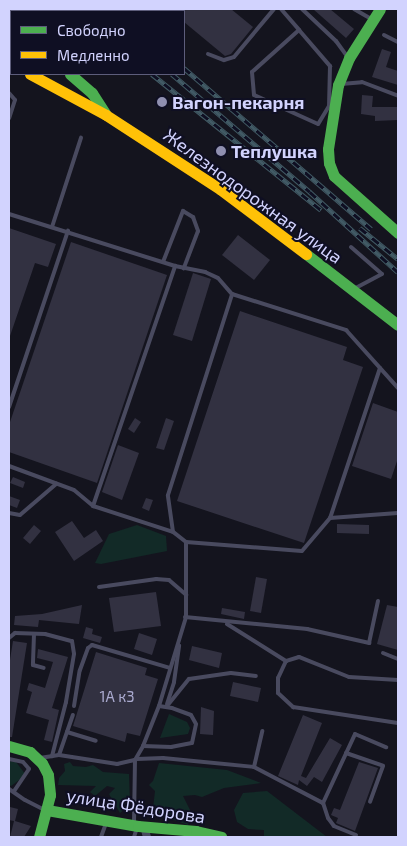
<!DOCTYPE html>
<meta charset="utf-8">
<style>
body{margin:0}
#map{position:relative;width:407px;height:846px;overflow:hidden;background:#14141e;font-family:"Exo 2",sans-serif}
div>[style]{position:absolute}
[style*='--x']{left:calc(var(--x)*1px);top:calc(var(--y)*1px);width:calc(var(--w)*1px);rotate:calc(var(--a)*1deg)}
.green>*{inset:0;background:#122a27}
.building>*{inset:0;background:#323141}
.lane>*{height:4px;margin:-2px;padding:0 2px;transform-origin:2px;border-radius:2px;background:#494a5f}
.street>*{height:8px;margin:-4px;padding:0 4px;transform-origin:4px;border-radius:4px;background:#494a5f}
.fast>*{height:11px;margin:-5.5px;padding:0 5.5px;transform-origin:5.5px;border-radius:5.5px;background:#4caf50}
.slow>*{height:11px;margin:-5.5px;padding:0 5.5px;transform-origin:5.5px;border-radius:5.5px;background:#ffc107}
.rail>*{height:4.5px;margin-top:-2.25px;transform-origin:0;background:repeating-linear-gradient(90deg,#0f0f23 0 8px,#415a65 0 16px);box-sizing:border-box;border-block:1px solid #415a65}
.dots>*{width:14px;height:14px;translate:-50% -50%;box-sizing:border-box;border:2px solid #0f0f23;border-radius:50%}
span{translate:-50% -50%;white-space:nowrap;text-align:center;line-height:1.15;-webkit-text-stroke:4px #0f0f23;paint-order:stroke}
.number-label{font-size:15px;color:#aaaacf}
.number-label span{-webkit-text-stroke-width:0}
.poi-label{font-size:18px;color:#d2d3fe;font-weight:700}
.left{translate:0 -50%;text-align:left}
.street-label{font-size:18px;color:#d2d3fe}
.frame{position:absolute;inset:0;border:10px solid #d2d3fe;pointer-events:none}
.legend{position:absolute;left:10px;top:10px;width:175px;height:65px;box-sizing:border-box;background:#0f0f23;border:1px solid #5d5d7b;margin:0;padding:6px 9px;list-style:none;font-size:15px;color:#d2d3fe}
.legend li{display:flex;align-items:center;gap:10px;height:25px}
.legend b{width:25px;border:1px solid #5d5d7b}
</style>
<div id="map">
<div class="green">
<div style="clip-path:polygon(137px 525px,166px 536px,167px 551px,101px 564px,95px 563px,109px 534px)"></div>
<div style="clip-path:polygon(169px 714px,187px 722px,190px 728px,188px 734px,160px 738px)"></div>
<div style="clip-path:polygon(9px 761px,16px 762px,26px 775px,11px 786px,9px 785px)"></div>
<div style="clip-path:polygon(70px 762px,73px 766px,86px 767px,93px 765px,103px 772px,129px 774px,130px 804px,120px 813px,109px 794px,115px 788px,107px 786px,95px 796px,90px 792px,96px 786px,58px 785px,59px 778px,65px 771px,64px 764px)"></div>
<div style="clip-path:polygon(159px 763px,227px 770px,261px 783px,224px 788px,202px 797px,195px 795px,183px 796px,192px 814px,188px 825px,171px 819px,164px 811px,152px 817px,155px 791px,149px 785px,153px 781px)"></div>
<div style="clip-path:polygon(267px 791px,327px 837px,264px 837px,264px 830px,248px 829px,237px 822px,234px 810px,243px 793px)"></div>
</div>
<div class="building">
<div style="clip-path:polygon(184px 9px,231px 9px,253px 27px,231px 54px,225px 56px,184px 22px)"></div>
<div style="clip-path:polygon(313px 9px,330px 9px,354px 29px,346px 38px)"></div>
<div style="clip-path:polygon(382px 49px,391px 52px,386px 67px,398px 71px,398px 85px,372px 77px)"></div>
<div style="clip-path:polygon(362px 95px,373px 96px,372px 107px,398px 107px,398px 120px,375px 121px,375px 116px,361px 114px)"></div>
<div style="clip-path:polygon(9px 228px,56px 244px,48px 267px,35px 263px,10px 336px)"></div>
<div style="clip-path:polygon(238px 235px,270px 260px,254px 280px,222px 255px)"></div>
<div style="clip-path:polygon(71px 242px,167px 275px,97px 483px,9px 452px,9px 425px)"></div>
<div style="clip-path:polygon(193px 273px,211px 279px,192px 341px,173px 335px)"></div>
<div style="clip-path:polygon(240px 311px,347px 347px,343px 360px,363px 367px,304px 543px,177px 501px)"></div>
<div style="clip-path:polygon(373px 403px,398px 412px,398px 458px,391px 479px,352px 466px)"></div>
<div style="clip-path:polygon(135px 418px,141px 422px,134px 433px,128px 429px)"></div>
<div style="clip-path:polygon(166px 418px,174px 421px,164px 450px,156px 448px)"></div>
<div style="clip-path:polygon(118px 445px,139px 453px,122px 500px,102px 492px)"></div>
<div style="clip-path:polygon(13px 477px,25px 482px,23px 488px,10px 483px)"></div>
<div style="clip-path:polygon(9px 496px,20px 500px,17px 508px,9px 505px)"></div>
<div style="clip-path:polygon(146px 498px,153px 500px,149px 511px,142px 508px)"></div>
<div style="clip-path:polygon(72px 521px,84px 538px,96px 530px,103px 541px,74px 561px,55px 532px)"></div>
<div style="clip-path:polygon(337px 524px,369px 525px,369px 534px,337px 533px)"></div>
<div style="clip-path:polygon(34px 525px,41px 531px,30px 544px,23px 538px)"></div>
<div style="clip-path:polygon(256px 577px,267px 579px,261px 613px,250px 611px)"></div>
<div style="clip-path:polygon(156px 592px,161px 626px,114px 632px,109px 598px)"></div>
<div style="clip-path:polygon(82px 605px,79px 624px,39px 620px,38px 627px,14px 625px,15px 616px,42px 614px)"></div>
<div style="clip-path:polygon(387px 605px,398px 607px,398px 650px,377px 644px)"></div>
<div style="clip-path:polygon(222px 608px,245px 612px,244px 619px,221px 614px)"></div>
<div style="clip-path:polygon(86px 627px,93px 629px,92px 634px,102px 637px,100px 643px,83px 638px)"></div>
<div style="clip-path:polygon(139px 633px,157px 639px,152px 655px,134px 649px)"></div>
<div style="clip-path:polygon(13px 641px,27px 643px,12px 737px,9px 737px,9px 666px)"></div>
<div style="clip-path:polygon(192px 646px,222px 653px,219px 668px,189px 660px)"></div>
<div style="clip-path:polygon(38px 649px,68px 657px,52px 708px,59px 710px,52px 742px,44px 740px,49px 720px,26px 713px,32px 692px,27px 690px,29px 683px,45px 688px,53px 662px,37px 658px)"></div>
<div style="clip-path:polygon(96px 652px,147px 668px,145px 675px,158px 679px,140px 736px,127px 733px,125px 742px,73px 726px)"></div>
<div style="clip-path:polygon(233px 682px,261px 688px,258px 702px,230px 696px)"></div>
<div style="clip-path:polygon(201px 707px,214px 711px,213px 735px,200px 734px)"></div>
<div style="clip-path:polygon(303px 715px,322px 723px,301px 776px,306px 778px,330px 738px,342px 745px,322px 782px,314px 777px,307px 786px,299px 780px,298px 785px,278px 776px)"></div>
<div style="clip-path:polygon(359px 762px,378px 768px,355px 831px,336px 823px,338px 818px,331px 815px,334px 808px,340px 810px)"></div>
<div style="clip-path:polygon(10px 807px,18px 809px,15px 821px,31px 826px,24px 837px,10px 837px,14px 821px,9px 820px)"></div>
</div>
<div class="lane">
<div style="--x:281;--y:9;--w:28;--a:49"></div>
<div style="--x:299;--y:30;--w:48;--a:49.3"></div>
<div style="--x:330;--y:66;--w:40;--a:91.4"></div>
<div style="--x:329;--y:106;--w:21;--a:121"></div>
<div style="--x:318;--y:124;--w:70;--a:-155.6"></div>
<div style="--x:254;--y:95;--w:23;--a:-95"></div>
<div style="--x:252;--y:72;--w:63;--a:-41.8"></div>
<div style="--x:302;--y:9;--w:47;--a:43.3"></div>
<div style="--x:336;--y:41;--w:19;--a:54"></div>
<div style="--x:354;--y:9;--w:20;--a:30"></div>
<div style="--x:384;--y:35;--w:16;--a:27"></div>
<div style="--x:208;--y:54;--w:17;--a:21"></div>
<div style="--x:224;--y:60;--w:10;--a:-17"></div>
<div style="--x:234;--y:57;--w:62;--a:-50.2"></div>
<div style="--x:341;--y:84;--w:21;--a:-5"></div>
<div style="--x:362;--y:82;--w:39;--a:21"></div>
<div style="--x:9;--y:93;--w:9;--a:49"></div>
<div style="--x:15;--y:100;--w:19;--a:108"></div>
<div style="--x:9;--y:214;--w:174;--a:17.4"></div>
<div style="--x:175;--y:266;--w:31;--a:11"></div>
<div style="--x:205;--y:272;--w:14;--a:25"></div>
<div style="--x:218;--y:278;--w:21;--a:49"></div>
<div style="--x:52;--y:227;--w:94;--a:-72"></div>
<div style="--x:351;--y:247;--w:41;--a:41.1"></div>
<div style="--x:382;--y:274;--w:32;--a:152"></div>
<div style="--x:163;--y:262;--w:55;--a:-68.6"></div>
<div style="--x:183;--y:211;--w:12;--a:31"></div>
<div style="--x:193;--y:217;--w:15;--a:70"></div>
<div style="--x:198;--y:231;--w:40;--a:111"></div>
<div style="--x:380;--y:368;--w:158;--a:108.4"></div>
<div style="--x:330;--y:518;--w:68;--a:-4.2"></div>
<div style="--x:9;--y:407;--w:186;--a:-71.5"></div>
<div style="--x:9;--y:466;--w:69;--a:20.3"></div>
<div style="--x:74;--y:490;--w:25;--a:40"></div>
<div style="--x:93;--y:506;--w:84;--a:18"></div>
<div style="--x:93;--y:506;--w:254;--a:-71.1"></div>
<div style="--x:9;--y:513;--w:11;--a:10"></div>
<div style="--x:20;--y:515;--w:48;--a:-40.7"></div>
<div style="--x:186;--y:542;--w:116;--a:4.4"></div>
<div style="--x:302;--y:551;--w:43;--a:-49.7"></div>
<div style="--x:99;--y:587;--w:58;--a:-8"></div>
<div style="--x:156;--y:579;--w:13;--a:4"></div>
<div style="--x:169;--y:580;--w:23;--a:41"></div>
<div style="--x:185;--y:617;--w:123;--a:5.6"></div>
<div style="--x:307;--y:629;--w:64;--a:12.7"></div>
<div style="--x:369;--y:643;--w:43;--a:-77.9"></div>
<div style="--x:227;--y:624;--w:70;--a:32.1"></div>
<div style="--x:34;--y:634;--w:31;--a:92"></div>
<div style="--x:33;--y:665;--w:11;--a:15"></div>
<div style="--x:9;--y:638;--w:8;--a:-40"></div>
<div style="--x:15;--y:633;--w:30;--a:2"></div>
<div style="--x:45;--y:634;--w:28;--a:15"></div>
<div style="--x:72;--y:641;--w:13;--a:81"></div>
<div style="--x:74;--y:654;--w:49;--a:99.5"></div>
<div style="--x:66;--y:702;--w:56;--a:104.5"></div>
<div style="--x:383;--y:653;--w:16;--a:22"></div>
<div style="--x:398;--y:680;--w:49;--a:-176.5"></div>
<div style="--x:349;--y:677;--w:54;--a:-158.2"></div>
<div style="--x:299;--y:657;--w:14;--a:163"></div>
<div style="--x:286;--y:661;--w:19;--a:115"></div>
<div style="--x:278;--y:678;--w:15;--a:90"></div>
<div style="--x:278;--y:693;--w:21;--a:43"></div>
<div style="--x:293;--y:707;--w:106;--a:8.7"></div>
<div style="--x:167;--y:704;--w:23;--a:-72"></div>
<div style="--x:174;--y:682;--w:37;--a:-82"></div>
<div style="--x:74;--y:706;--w:36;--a:-81"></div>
<div style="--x:80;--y:670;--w:23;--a:-70"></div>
<div style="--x:88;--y:648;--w:5;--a:-37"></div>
<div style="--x:92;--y:645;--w:81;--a:16.4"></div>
<div style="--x:167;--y:706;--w:35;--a:-51"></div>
<div style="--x:189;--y:679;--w:42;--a:-8.1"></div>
<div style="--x:231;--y:673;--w:25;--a:7"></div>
<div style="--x:67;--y:732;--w:18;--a:-71"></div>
<div style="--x:143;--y:746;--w:28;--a:2"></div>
<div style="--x:171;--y:747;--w:21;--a:-11"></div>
<div style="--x:192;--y:743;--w:19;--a:-78"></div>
<div style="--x:196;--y:724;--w:10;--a:-119"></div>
<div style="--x:191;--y:715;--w:20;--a:-160"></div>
<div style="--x:172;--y:708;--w:13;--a:-171"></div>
<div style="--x:346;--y:753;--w:39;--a:19"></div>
<div style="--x:383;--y:766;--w:38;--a:110"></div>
<div style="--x:59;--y:755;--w:24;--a:-71"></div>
<div style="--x:67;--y:732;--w:30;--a:17"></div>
<div style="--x:40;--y:758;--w:19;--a:-9"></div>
<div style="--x:59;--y:755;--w:59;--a:8.8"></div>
<div style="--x:117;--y:764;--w:18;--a:-13"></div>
<div style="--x:135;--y:760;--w:16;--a:-60"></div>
<div style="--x:143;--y:746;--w:43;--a:-68.2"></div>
<div style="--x:159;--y:706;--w:93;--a:-73.1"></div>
<div style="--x:186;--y:617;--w:75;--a:-90"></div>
<div style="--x:186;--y:542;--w:16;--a:-142"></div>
<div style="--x:173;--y:532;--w:37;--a:-98"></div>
<div style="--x:168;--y:495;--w:211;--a:-72.3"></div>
<div style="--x:232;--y:294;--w:120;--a:17.5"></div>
<div style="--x:346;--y:330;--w:78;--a:48.1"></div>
<div style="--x:9;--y:759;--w:14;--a:12"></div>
<div style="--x:23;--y:762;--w:9;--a:49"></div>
<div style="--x:29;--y:769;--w:27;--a:124"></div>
<div style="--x:137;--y:759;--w:26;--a:-2"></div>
<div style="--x:163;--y:758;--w:91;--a:5.6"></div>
<div style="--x:254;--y:767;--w:78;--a:27.6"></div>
<div style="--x:254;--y:767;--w:37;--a:-77"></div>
<div style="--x:9;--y:789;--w:19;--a:35"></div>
<div style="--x:25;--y:800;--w:22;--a:27"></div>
<div style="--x:134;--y:823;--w:63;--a:-89.1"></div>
<div style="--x:356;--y:835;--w:24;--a:-158"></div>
<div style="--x:334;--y:826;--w:10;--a:-127"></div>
<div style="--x:328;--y:818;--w:16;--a:-108"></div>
<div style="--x:323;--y:803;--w:76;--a:-65.1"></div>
<div style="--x:355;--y:734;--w:34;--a:23"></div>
<div style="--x:101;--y:837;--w:15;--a:-70"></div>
<div style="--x:134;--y:837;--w:9;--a:-72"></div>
</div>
<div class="street">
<div style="--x:144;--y:826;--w:11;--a:75"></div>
</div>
<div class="fast">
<div style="--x:380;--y:9;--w:58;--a:122.3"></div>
<div style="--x:349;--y:58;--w:29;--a:112"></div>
<div style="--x:338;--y:85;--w:65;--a:98.9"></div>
<div style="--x:328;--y:149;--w:14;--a:86"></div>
<div style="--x:329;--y:163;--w:14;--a:69"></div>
<div style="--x:334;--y:176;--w:86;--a:41.7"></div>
<div style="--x:9;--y:39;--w:2;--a:27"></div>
<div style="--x:70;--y:74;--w:29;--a:41"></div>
<div style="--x:92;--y:93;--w:24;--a:57"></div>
<div style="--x:306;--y:254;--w:116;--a:37.7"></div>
<div style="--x:9;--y:746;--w:22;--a:16"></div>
<div style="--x:30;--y:752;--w:16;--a:43"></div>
<div style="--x:42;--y:763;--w:13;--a:63"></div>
<div style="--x:48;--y:775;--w:20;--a:84"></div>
<div style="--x:50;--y:795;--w:43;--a:104.7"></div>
<div style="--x:47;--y:810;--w:92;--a:10"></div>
<div style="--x:138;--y:826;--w:58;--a:4.9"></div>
<div style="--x:196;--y:831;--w:26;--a:13"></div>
</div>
<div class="slow">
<div style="--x:9;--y:63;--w:2;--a:27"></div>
<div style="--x:30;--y:74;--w:86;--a:28.3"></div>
<div style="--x:106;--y:115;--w:136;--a:33"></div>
<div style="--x:220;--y:189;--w:108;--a:37.1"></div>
</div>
<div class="rail">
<div style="--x:63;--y:9;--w:4;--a:34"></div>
<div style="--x:87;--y:9;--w:4;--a:27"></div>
<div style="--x:99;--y:9;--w:4;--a:34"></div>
<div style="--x:116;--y:9;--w:4;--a:27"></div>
<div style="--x:184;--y:68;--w:247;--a:40.7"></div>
<div style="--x:152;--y:74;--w:217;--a:38.8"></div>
<div style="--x:172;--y:74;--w:182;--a:40.5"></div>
<div style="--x:310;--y:192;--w:119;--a:42.3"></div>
<div style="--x:360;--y:228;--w:49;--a:39.2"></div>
</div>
<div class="dots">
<div style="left:162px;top:102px;background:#9090b0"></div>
<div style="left:221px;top:151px;background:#9090b0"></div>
</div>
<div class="number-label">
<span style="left:117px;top:697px">1А к3</span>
</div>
<div class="poi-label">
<span class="left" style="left:172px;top:102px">Вагон-пекарня</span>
<span class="left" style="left:231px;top:151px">Теплушка</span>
</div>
<div class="street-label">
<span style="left:253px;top:196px;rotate:36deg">Железнодорожная улица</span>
<span style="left:136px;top:806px;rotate:9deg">улица Фёдорова</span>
</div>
<div class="frame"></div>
<ul class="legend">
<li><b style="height:6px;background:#4caf50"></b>Свободно</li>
<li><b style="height:6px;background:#ffc107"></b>Медленно</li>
</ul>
</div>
